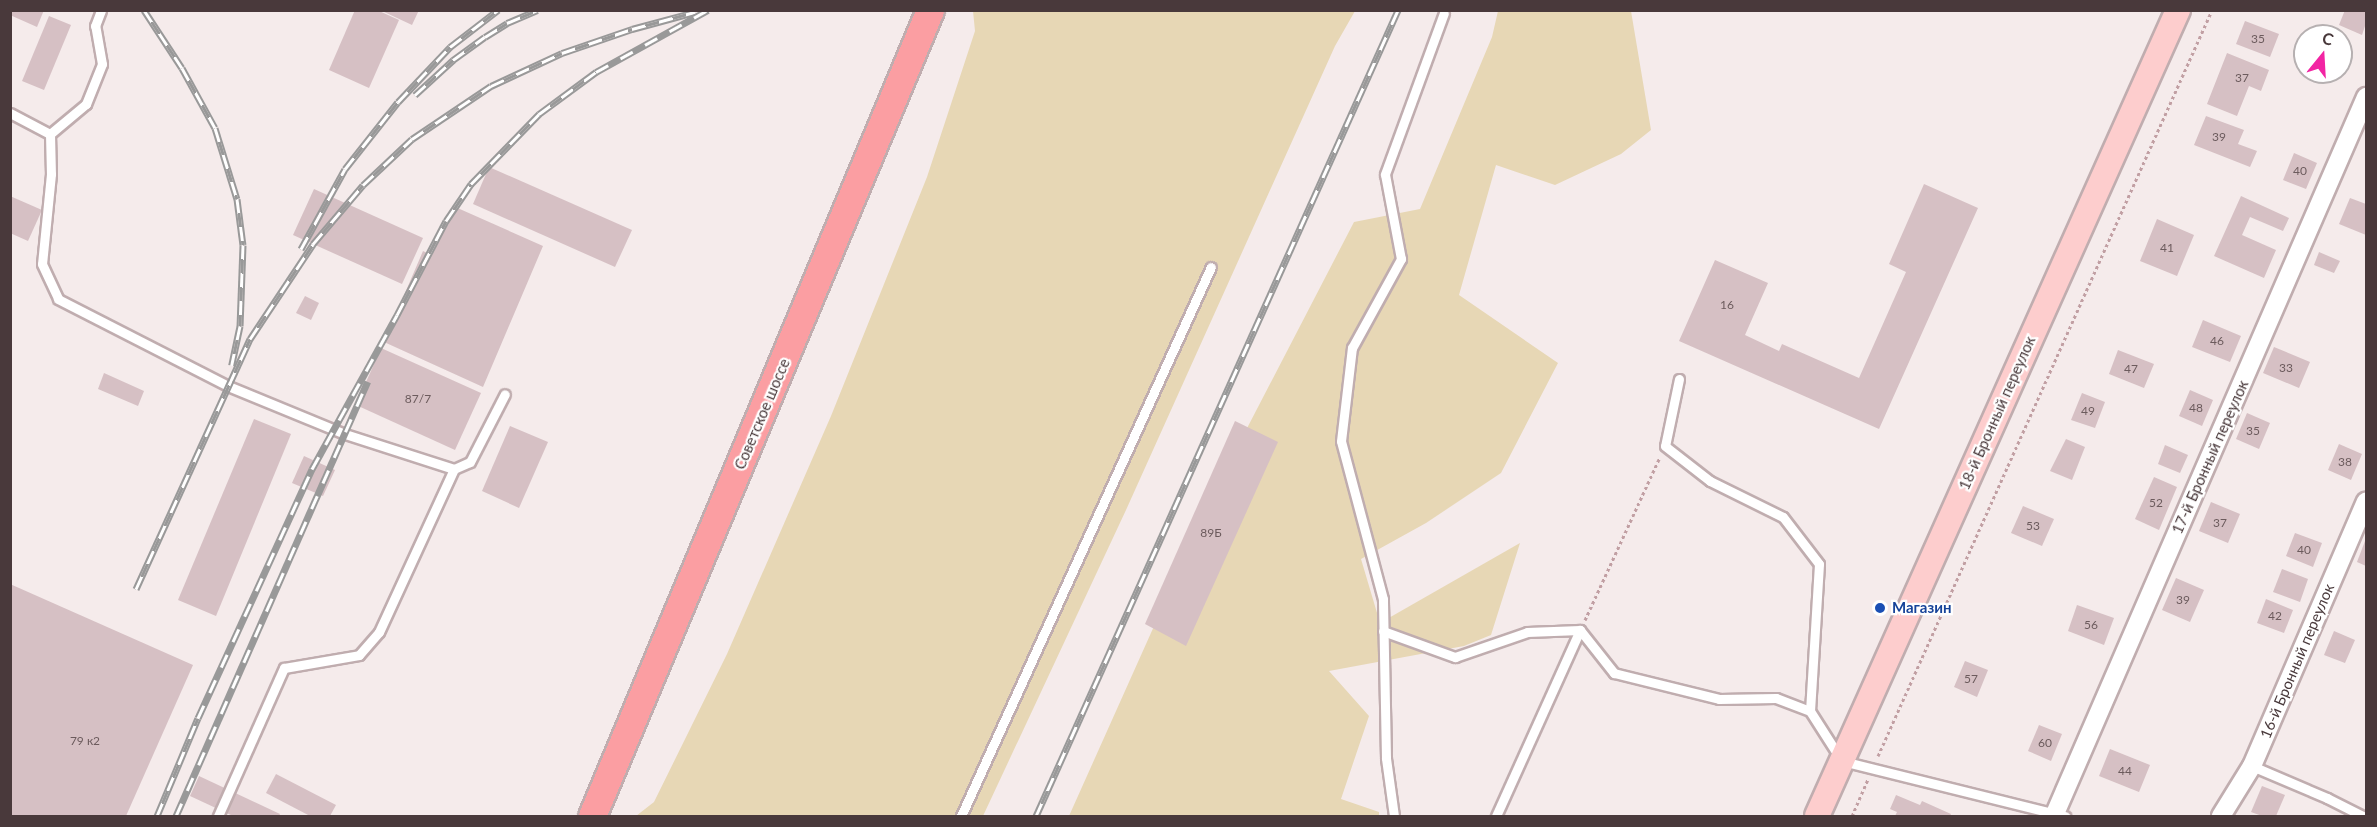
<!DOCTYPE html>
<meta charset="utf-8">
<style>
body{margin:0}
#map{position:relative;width:2377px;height:827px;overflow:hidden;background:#f5ebeb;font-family:Lato,sans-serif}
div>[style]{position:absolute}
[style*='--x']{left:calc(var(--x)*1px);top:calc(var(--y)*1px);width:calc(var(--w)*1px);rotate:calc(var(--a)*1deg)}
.green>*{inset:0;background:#e7d7b5}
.building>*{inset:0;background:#d6c0c4}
.path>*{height:3px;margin-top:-1.5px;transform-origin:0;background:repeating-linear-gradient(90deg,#c19fa3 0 3px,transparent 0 6px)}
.roads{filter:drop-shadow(2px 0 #c0adaf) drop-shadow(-2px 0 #c0adaf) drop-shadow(0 2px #c0adaf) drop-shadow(0 -2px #c0adaf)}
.lane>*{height:9px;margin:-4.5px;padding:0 4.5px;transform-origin:4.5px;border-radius:4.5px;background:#fff}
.street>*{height:18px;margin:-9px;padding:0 9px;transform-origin:9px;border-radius:9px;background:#fff}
.secondary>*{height:24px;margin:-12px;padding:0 12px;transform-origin:12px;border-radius:12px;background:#fdcdcd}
.primary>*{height:27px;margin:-13.5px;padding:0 13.5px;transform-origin:13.5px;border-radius:13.5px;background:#fb9ea2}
.rail>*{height:7px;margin-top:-3.5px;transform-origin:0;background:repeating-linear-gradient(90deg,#fff 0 14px,#999 0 28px);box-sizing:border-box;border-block:2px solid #999}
.dots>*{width:16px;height:16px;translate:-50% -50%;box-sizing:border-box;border:3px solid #fff;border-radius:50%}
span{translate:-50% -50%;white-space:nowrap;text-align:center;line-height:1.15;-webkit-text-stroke:4.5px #fff;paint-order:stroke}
.number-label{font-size:12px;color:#6c5b5d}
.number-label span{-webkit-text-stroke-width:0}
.street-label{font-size:15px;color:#49393b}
.transit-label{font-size:15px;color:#164399;font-weight:700}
.left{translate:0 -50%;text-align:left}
.frame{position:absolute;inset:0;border:12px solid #49393b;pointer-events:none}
.north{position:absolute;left:2293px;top:24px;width:60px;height:60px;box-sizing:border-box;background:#fff;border:2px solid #b6b0b1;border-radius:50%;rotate:18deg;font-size:16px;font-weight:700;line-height:24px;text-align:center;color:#49393b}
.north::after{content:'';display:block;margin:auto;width:21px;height:27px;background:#f224a3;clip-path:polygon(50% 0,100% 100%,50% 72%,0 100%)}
</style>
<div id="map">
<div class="green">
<div style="clip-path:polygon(973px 11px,1355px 11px,1335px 46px,1126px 510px,983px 816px,636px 816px,654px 802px,727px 654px,831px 416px,927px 177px,975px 31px)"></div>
<div style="clip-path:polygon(1498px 11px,1631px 11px,1651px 130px,1621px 154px,1555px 185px,1496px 165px,1459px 295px,1558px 363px,1501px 473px,1426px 523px,1361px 559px,1380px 623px,1520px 543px,1491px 635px,1464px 646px,1329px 671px,1369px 716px,1341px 799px,1379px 812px,1379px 816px,1069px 816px,1215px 490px,1354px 222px,1420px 209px,1492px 37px)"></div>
</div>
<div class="building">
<div style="clip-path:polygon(10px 10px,44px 10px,37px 27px,10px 15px)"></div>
<div style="clip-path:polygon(355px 10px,377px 10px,399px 20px,369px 88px,329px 70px)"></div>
<div style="clip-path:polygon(380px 10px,419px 10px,412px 25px)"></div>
<div style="clip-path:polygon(2345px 10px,2366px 10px,2366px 23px,2362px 35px,2339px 25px)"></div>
<div style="clip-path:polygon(49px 16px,71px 25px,44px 90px,22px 81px)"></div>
<div style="clip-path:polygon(2245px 21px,2279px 34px,2270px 57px,2236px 44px)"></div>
<div style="clip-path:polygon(2227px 53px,2269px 70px,2261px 91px,2249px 86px,2237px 116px,2207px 104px)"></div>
<div style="clip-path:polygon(2206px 116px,2244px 130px,2238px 144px,2257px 151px,2250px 167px,2194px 145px)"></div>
<div style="clip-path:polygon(2294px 153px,2317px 163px,2306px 189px,2283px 180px)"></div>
<div style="clip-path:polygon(489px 167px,632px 230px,615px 267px,473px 204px)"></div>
<div style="clip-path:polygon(1924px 184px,1978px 208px,1879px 429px,1679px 341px,1715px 260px,1768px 283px,1745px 335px,1779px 351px,1782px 344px,1859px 378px,1906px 272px,1889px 264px)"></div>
<div style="clip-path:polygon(314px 189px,423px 238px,402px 284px,293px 235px)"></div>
<div style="clip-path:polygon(10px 196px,42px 210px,28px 241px,10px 233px)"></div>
<div style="clip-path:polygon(2241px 196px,2289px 218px,2283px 231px,2250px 217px,2242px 235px,2276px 250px,2264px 278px,2214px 256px)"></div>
<div style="clip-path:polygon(2350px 198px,2366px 204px,2366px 235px,2339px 224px)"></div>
<div style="clip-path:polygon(453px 206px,543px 246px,483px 387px,384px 342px,423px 251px,431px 255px)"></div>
<div style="clip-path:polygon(2157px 219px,2194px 235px,2177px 276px,2140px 261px)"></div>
<div style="clip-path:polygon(2319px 252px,2340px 261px,2334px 273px,2314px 265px)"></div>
<div style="clip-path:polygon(305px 296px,319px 303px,311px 320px,296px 313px)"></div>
<div style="clip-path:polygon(2203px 320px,2241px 336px,2230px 362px,2192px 347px)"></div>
<div style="clip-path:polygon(2274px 347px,2310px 362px,2299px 388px,2263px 373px)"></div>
<div style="clip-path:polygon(381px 348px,481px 393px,455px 450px,356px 405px)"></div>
<div style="clip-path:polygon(2118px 350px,2154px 364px,2144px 388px,2109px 374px)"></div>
<div style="clip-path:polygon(104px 373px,144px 391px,138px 406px,98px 389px)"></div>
<div style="clip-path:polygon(2190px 390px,2213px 400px,2202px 426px,2179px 416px)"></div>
<div style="clip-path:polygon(2082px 393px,2105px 402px,2095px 428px,2071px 420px)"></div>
<div style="clip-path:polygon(2247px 413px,2270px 423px,2259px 449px,2236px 439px)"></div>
<div style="clip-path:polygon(254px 419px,291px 434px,216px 616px,178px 600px)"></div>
<div style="clip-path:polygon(1235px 421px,1278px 442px,1186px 646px,1145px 624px)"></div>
<div style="clip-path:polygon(510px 426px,548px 442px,519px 508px,482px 491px)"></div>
<div style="clip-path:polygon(2066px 439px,2085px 447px,2072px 480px,2050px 471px)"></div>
<div style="clip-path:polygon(2339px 444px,2362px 454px,2351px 480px,2328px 470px)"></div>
<div style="clip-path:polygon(2165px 445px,2188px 455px,2180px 473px,2158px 464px)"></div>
<div style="clip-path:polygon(304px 456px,335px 470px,323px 496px,292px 483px)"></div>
<div style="clip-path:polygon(2154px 477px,2177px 487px,2159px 530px,2135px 519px)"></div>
<div style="clip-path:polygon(2211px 502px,2240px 514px,2228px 543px,2199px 531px)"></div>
<div style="clip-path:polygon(2023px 506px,2054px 519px,2042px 546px,2011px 533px)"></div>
<div style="clip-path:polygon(2295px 533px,2322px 543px,2313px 567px,2286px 556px)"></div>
<div style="clip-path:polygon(2365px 541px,2366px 542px,2366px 566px,2357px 562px)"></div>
<div style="clip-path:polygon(2282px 569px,2308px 579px,2300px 602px,2273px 592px)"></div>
<div style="clip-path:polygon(2176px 578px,2204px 590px,2190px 622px,2162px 610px)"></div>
<div style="clip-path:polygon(10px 584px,193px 665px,126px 816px,10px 816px)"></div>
<div style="clip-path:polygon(2266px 599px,2293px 610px,2284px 633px,2257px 623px)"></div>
<div style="clip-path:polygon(2077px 605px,2114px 618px,2104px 645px,2068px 631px)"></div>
<div style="clip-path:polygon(2334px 631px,2355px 640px,2345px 663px,2324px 655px)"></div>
<div style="clip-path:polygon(1965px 661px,1988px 670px,1977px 697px,1954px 687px)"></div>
<div style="clip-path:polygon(2039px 725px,2062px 734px,2051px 761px,2028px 751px)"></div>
<div style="clip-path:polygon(2110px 749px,2150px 765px,2139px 792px,2099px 776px)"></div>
<div style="clip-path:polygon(276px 774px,336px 805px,330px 816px,310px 816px,266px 793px)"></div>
<div style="clip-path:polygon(199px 776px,280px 814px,279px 816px,233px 816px,190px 796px)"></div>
<div style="clip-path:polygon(2262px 786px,2285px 795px,2276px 816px,2262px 816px,2251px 812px)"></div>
<div style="clip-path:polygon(1896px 795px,1920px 805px,1922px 801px,1951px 814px,1950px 816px,1895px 816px,1897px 812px,1890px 809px)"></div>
</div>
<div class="path">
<div style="--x:1585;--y:620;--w:179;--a:-65.3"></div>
<div style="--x:1878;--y:756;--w:817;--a:-65.88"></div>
<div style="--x:1852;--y:816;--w:40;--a:-66.6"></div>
</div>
<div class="roads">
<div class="lane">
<div style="--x:10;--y:113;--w:45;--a:27.7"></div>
<div style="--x:50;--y:134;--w:40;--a:88.6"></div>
<div style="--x:51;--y:174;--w:90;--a:95.7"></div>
<div style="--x:42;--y:264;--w:38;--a:65"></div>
<div style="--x:58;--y:299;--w:191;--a:27.1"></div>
<div style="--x:228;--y:386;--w:126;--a:22.3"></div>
<div style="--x:345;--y:434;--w:114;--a:17.8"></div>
<div style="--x:50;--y:134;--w:47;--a:-39.8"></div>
<div style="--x:86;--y:104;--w:43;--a:-68.2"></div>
<div style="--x:102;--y:64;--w:39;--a:-100"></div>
<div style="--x:95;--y:26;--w:17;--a:-69"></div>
<div style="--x:1679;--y:379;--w:68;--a:101.8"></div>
<div style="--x:1665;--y:446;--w:57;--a:37.9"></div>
<div style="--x:1710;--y:481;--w:81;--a:26.3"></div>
<div style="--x:1783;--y:517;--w:59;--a:52.5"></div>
<div style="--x:1819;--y:564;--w:147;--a:93.5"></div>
<div style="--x:1810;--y:711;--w:59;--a:57.4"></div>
<div style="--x:1842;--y:761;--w:230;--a:13.9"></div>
<div style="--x:1383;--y:631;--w:77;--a:19.9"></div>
<div style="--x:1455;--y:657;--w:76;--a:-19.1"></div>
<div style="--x:1527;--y:632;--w:53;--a:-2.2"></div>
<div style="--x:1580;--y:630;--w:55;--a:51.7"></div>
<div style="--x:1614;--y:673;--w:108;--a:13.9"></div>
<div style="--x:1719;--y:699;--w:57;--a:-1"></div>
<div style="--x:1776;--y:698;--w:36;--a:21"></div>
<div style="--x:2252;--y:766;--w:82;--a:23.1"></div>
<div style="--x:2327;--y:798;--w:40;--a:26.6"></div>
<div style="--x:218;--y:816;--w:162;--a:-66"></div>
<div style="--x:284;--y:668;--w:76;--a:-9.8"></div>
<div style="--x:359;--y:655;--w:30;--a:-49"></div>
<div style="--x:379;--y:632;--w:179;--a:-65.3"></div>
<div style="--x:454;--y:469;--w:17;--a:-24"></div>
<div style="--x:470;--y:462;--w:76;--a:-62.8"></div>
<div style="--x:961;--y:816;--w:603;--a:-65.52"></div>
<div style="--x:1394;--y:816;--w:59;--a:-97.9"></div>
<div style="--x:1386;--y:758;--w:159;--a:-91.1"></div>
<div style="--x:1383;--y:599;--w:163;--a:-104.9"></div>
<div style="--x:1341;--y:441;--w:94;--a:-83.3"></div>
<div style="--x:1352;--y:348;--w:102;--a:-61.2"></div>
<div style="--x:1401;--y:259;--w:86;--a:-100.7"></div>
<div style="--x:1385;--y:174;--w:171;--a:-69.9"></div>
<div style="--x:1496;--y:816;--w:204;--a:-65.7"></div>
</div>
<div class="street">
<div style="--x:2054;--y:816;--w:784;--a:-66.54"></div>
<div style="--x:2221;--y:816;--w:59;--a:-58.2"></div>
<div style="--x:2252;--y:766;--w:288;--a:-66.7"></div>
</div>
<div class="secondary">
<div style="--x:1817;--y:816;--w:883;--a:-65.87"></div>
</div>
<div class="primary">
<div style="--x:592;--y:816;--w:874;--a:-67.25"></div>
</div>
</div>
<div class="rail">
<div style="--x:144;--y:10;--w:69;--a:56.8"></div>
<div style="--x:182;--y:68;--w:68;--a:61.2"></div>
<div style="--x:215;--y:128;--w:74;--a:72.8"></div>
<div style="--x:237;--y:199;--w:46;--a:82.6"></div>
<div style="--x:243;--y:245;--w:81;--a:92.1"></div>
<div style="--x:240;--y:326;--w:40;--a:102"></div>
<div style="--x:415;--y:95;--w:52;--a:-42.6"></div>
<div style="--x:453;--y:60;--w:39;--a:-36"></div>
<div style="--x:485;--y:37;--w:26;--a:-32"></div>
<div style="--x:507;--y:23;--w:33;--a:-23"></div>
<div style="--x:301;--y:249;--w:91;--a:-61.2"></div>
<div style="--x:345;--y:169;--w:85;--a:-51.7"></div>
<div style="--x:398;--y:102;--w:76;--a:-46.6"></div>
<div style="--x:450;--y:47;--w:61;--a:-37.6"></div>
<div style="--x:136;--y:589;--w:275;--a:-65.5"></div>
<div style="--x:250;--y:339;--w:114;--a:-56.4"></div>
<div style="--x:313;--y:244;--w:77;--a:-49.7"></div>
<div style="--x:363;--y:185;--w:67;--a:-43.2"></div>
<div style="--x:412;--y:139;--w:95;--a:-33.9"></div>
<div style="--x:491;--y:86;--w:78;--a:-24.9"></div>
<div style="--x:562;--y:53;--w:74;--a:-18.9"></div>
<div style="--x:632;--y:29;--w:65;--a:-15.1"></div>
<div style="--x:157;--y:816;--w:106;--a:-67.3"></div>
<div style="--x:198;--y:718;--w:274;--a:-65.4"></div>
<div style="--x:312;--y:469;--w:176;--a:-61.1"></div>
<div style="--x:397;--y:315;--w:106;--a:-62.5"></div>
<div style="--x:446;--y:221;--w:45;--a:-56"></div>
<div style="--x:471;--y:184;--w:98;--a:-45.8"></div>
<div style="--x:539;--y:114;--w:71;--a:-36.4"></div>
<div style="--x:596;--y:72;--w:128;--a:-29"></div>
<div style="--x:176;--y:816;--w:475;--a:-66.2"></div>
<div style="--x:1036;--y:816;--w:884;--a:-65.81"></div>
</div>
<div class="dots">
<div style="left:1880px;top:608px;background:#1a4fb4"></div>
</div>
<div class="number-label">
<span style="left:2258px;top:39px">35</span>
<span style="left:2242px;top:78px">37</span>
<span style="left:2219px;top:137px">39</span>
<span style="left:2300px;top:171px">40</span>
<span style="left:2167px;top:248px">41</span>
<span style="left:1727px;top:305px">16</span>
<span style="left:2217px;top:341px">46</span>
<span style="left:2286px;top:368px">33</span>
<span style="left:2131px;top:369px">47</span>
<span style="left:418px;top:399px">87/7</span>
<span style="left:2196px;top:408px">48</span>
<span style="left:2088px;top:411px">49</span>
<span style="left:2253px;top:431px">35</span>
<span style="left:2345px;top:462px">38</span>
<span style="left:2156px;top:503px">52</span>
<span style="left:2220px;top:523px">37</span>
<span style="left:2033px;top:526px">53</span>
<span style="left:1211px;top:533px">89Б</span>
<span style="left:2304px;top:550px">40</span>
<span style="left:2183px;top:600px">39</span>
<span style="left:2275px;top:616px">42</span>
<span style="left:2091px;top:625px">56</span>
<span style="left:1971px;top:679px">57</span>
<span style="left:85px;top:741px">79 к2</span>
<span style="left:2045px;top:743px">60</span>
<span style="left:2125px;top:771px">44</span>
</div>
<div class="street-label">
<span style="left:1997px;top:413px;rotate:-66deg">18-й Бронный переулок</span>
<span style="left:762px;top:414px;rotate:-67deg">Советское шоссе</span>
<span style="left:2210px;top:457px;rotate:-66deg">17-й Бронный переулок</span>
<span style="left:2297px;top:661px;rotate:-67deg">16-й Бронный переулок</span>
</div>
<div class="transit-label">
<span class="left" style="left:1892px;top:608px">Магазин</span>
</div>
<div class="frame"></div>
<div class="north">С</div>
</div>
